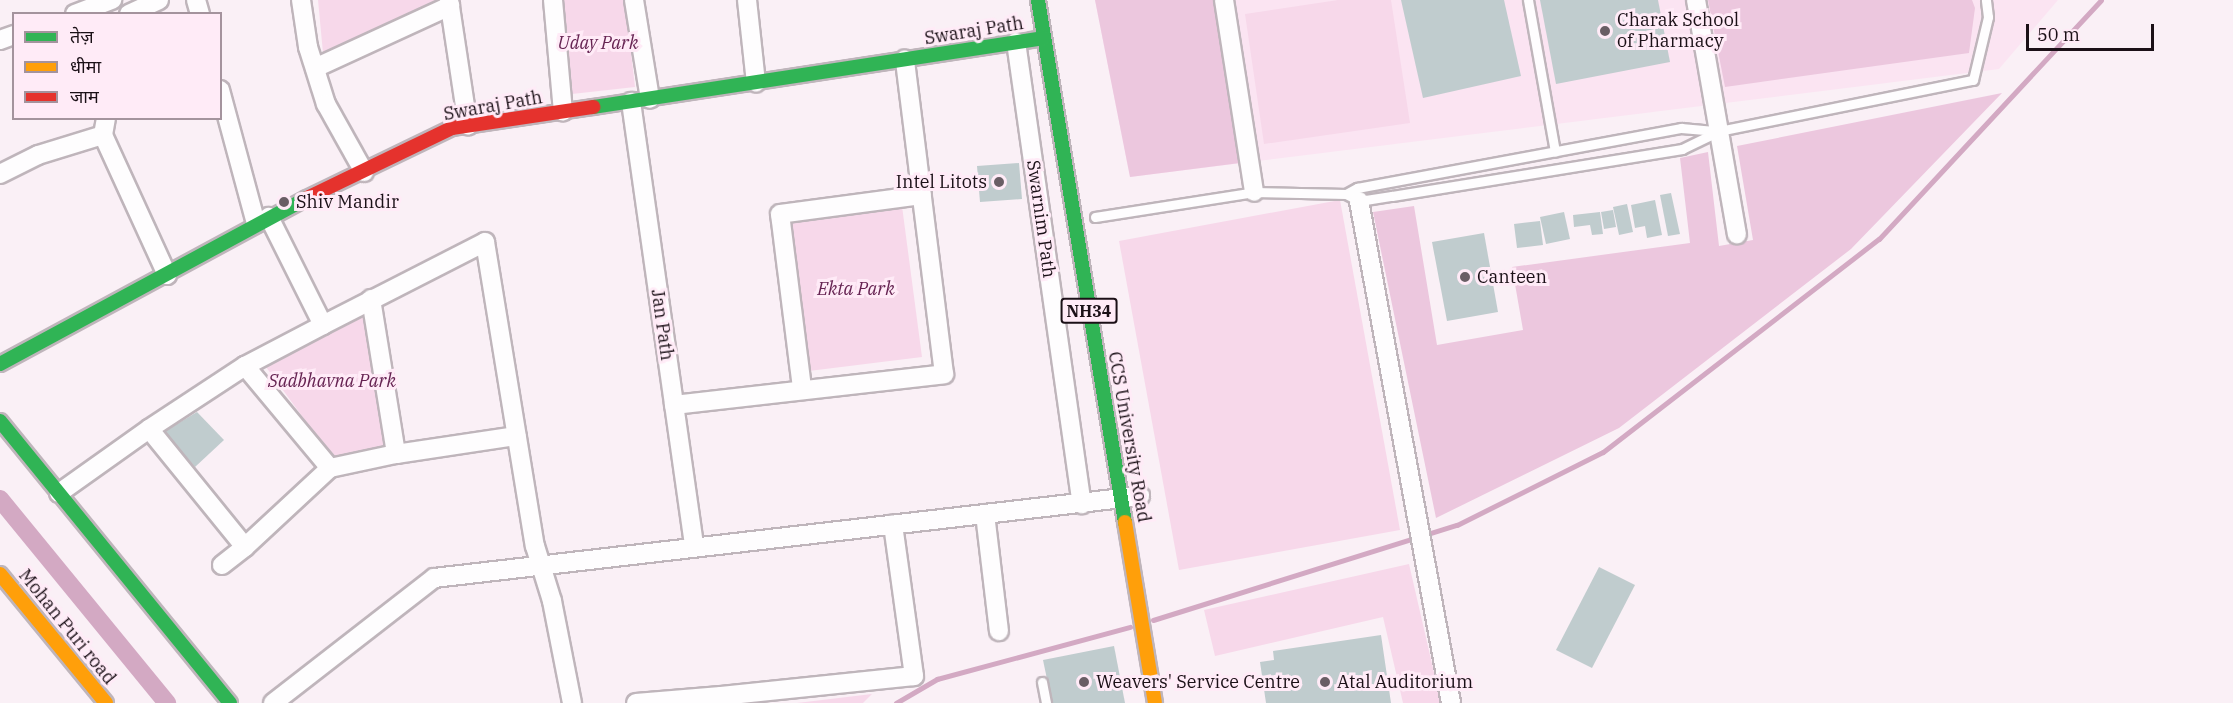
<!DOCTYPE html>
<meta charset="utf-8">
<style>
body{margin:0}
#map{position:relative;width:2233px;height:703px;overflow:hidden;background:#faf0f6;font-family:"IBM Plex Serif","Noto Sans Devanagari",serif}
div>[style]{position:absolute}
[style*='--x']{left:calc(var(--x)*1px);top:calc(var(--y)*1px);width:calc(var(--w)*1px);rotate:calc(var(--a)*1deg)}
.built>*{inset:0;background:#fbe4f2}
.green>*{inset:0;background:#f7d8ea}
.forest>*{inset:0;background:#ecc7de}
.stream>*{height:5px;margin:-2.5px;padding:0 2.5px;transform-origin:2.5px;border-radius:2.5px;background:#d3a9c3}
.canal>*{height:18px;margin:-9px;padding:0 9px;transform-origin:9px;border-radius:9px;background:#d3a9c3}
.building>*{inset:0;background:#c0ccce}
.roads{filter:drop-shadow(2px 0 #bfb5bb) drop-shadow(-2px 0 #bfb5bb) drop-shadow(0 2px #bfb5bb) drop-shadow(0 -2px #bfb5bb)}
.lane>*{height:9px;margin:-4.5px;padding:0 4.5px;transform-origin:4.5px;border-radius:4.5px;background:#fefdfe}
.street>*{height:18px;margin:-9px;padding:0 9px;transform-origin:9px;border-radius:9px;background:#fefdfe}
.fast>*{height:14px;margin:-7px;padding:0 7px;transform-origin:7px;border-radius:7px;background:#30b455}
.slow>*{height:14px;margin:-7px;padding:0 7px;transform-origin:7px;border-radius:7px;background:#ff9f0a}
.jam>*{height:14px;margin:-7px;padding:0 7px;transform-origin:7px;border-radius:7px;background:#e5322d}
.dots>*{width:16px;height:16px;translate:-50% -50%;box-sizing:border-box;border:3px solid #ffebf7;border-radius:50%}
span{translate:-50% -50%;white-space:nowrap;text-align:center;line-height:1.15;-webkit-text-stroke:6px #ffebf7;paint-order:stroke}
.shield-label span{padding:2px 4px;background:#ffebf7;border:2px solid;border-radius:4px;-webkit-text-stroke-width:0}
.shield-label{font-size:16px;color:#1b1017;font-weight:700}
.poi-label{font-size:18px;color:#1b1017}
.left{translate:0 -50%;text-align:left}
.right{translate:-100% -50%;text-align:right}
.street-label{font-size:18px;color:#1b1017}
.park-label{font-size:18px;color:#662352;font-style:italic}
.legend{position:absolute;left:12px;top:12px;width:210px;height:108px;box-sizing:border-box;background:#ffebf7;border:2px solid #a4939d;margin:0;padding:8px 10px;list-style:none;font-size:18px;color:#1b1017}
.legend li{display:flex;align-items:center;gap:12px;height:30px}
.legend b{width:30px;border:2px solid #a4939d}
.scale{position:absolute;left:2026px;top:24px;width:128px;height:27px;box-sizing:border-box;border:3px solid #1b1017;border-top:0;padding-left:8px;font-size:18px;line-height:21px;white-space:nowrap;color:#1b1017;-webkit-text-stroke:4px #ffebf7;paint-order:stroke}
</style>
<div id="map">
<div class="built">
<div style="clip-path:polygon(1095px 0,2058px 0,1999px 69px,1130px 177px)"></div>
</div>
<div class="green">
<div style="clip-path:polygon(318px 0,441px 0,442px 1px,323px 53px)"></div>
<div style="clip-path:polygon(561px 0,625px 0,635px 87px,572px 94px)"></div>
<div style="clip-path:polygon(1338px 0,1391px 0,1410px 123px,1264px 144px,1245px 14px)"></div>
<div style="clip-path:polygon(1340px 200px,1400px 530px,1179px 570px,1119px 241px)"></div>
<div style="clip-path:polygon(902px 206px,922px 357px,809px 371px,789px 221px)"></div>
<div style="clip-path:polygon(365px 310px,389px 448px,332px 457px,266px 367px)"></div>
<div style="clip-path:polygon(1409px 564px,1441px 703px,1403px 703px,1383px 617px,1215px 656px,1204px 610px)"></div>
<div style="clip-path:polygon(872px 694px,863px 703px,797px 703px)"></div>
</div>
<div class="forest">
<div style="clip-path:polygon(1095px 0,1216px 0,1240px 163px,1130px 177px)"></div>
<div style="clip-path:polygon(1708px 0,1972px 0,1975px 8px,1969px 53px,1725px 87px)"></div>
<div style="clip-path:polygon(2002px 93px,1851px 249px,1619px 428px,1436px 518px,1373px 212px,1414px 206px,1437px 345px,1523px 330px,1512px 267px,1690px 243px,1680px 158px,1708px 152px,1719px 246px,1753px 240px,1737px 146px)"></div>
</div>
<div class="stream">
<div style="--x:1153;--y:620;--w:318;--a:-17.4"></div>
<div style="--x:1457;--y:525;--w:163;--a:-26.6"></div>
<div style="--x:1603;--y:452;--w:349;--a:-37.7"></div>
<div style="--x:1879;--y:239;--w:326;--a:-47.1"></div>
<div style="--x:896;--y:703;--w:48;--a:-30.3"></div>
<div style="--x:937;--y:679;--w:200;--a:-15.1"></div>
</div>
<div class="canal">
<div style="--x:0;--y:499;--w:264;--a:50.7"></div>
</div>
<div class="building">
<div style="clip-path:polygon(1401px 0,1504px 0,1521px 76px,1423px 98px)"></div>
<div style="clip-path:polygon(1540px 0,1658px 0,1670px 62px,1556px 84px)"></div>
<div style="clip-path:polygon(1019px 163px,1022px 199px,980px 202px,977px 166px)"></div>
<div style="clip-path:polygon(1671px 193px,1680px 234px,1668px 236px,1660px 195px)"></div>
<div style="clip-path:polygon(1655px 200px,1662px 235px,1647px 238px,1645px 226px,1635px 228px,1631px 205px)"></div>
<div style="clip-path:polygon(1627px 204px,1633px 232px,1619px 235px,1613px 207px)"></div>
<div style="clip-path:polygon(1613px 210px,1616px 227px,1604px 229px,1601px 212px)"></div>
<div style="clip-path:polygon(1564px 212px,1570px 239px,1546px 244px,1540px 217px)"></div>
<div style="clip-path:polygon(1600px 212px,1603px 234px,1592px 235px,1590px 225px,1574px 227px,1573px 215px)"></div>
<div style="clip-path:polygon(1540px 221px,1543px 245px,1517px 248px,1514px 224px)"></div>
<div style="clip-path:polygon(1484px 233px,1498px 312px,1447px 321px,1432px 242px)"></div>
<div style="clip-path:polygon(197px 412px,224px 440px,195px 467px,164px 432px)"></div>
<div style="clip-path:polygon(1599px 567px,1635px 585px,1592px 668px,1556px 650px)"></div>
<div style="clip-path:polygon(1381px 635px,1391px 703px,1266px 703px,1260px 662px,1274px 660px,1273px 651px)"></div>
<div style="clip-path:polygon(1114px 646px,1125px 703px,1052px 703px,1043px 660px)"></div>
</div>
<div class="roads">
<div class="lane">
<div style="--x:1528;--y:0;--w:154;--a:79.9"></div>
<div style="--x:1346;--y:194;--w:13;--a:-29"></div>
<div style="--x:1357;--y:188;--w:330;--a:-10.5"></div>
<div style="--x:1681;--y:128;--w:36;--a:5"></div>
<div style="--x:1095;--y:217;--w:161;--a:-8.9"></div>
<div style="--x:1254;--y:192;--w:92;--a:1.2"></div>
<div style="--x:1346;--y:194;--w:15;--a:28"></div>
<div style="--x:1359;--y:201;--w:33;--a:-9"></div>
<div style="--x:1392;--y:196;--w:294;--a:-9.2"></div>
<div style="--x:1682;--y:149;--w:41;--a:-25.9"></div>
<div style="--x:1719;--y:131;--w:259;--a:-11.4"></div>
<div style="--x:1973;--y:80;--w:65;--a:-76.6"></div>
<div style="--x:1988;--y:17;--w:17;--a:-97"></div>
<div style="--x:1042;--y:682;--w:21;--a:79"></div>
</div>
<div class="street">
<div style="--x:196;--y:0;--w:15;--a:74"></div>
<div style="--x:301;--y:0;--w:48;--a:81.5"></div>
<div style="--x:308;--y:47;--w:60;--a:72.5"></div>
<div style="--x:326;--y:104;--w:78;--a:60.8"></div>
<div style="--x:449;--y:0;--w:127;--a:81.4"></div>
<div style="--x:553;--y:0;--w:112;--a:84.9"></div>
<div style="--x:634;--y:0;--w:100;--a:80.8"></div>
<div style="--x:747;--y:0;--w:83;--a:83.8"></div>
<div style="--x:1224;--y:0;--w:194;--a:81.1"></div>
<div style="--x:1696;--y:0;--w:238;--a:80.1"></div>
<div style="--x:75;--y:14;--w:40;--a:-21"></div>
<div style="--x:129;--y:14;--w:33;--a:-25"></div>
<div style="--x:0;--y:40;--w:15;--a:-20"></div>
<div style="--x:1016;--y:42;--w:467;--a:81.9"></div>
<div style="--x:315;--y:68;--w:149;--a:-24.7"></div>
<div style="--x:220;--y:90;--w:138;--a:74.9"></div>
<div style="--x:631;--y:102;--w:449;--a:81.9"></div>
<div style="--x:106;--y:118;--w:17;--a:100"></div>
<div style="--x:103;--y:135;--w:154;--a:65.4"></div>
<div style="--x:0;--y:174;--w:42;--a:-26.6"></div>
<div style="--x:38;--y:155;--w:68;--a:-17.1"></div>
<div style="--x:1359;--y:201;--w:510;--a:79.61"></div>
<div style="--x:371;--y:299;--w:157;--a:80.8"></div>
<div style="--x:323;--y:325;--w:182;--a:-27.1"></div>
<div style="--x:485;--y:242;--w:308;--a:80.7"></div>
<div style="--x:535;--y:546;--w:58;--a:72.8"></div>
<div style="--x:552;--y:601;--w:104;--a:78.9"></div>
<div style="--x:245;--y:366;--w:133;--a:50.2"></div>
<div style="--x:330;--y:468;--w:116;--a:137.1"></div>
<div style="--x:245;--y:547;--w:152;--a:-129.1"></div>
<div style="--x:149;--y:429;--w:115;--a:-33.3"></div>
<div style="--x:245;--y:366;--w:88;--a:-27.7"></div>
<div style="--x:323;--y:325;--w:121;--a:-116.6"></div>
<div style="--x:802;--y:388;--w:175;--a:-97.2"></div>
<div style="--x:780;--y:214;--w:143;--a:-7.6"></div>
<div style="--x:674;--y:405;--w:272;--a:-6.5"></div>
<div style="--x:944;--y:374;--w:317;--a:-97.1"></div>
<div style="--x:330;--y:468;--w:67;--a:-12"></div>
<div style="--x:396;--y:454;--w:122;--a:-8.5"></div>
<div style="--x:59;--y:493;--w:110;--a:-35.4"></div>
<div style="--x:985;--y:514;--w:118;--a:83.2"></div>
<div style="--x:222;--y:565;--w:29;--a:-38"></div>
<div style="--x:273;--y:703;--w:204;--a:-37.8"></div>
<div style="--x:434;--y:578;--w:711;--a:-6.63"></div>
<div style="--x:636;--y:703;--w:85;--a:-4.7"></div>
<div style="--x:722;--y:703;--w:7;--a:-98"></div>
<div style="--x:721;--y:696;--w:194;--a:-5.9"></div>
<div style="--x:914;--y:676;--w:153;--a:-97.9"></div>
</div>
<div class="fast">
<div style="--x:1038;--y:0;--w:529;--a:80.54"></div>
<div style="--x:593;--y:107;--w:456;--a:-8.7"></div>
<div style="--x:0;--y:364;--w:349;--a:-28.4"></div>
<div style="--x:0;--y:421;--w:364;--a:50.8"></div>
</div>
<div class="slow">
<div style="--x:1125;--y:522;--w:183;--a:80.6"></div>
<div style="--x:0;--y:574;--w:167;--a:50.6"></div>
</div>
<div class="jam">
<div style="--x:307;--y:198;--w:161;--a:-25.8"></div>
<div style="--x:452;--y:128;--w:143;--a:-8.5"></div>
</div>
</div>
<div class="dots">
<div style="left:1605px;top:31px;background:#695e65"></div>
<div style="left:999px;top:182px;background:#695e65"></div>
<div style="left:284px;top:202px;background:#695e65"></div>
<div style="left:1465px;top:277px;background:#695e65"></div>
<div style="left:1084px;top:682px;background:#695e65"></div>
<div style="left:1325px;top:682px;background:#695e65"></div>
</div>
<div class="shield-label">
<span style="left:1089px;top:311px">NH34</span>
</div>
<div class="poi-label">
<span class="left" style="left:1617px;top:31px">Charak School<br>of Pharmacy</span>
<span class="right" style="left:987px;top:182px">Intel Litots</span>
<span class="left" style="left:296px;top:202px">Shiv Mandir</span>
<span class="left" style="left:1477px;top:277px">Canteen</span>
<span class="left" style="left:1096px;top:682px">Weavers' Service Centre</span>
<span class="left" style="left:1337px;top:682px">Atal Auditorium</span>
</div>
<div class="street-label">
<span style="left:974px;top:31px;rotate:-9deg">Swaraj Path</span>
<span style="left:493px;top:106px;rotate:-10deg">Swaraj Path</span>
<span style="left:1041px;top:219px;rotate:82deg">Swarnim Path</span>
<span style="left:662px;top:325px;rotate:82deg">Jan Path</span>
<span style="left:1129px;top:437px;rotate:80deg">CCS University Road</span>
<span style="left:67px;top:627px;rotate:51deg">Mohan Puri road</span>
</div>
<div class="park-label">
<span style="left:598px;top:43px">Uday Park</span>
<span style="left:856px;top:289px">Ekta Park</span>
<span style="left:332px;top:381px">Sadbhavna Park</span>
</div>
<ul class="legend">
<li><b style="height:8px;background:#30b455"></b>तेज़</li>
<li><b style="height:8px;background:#ff9f0a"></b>धीमा</li>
<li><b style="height:8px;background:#e5322d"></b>जाम</li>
</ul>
<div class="scale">50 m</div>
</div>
